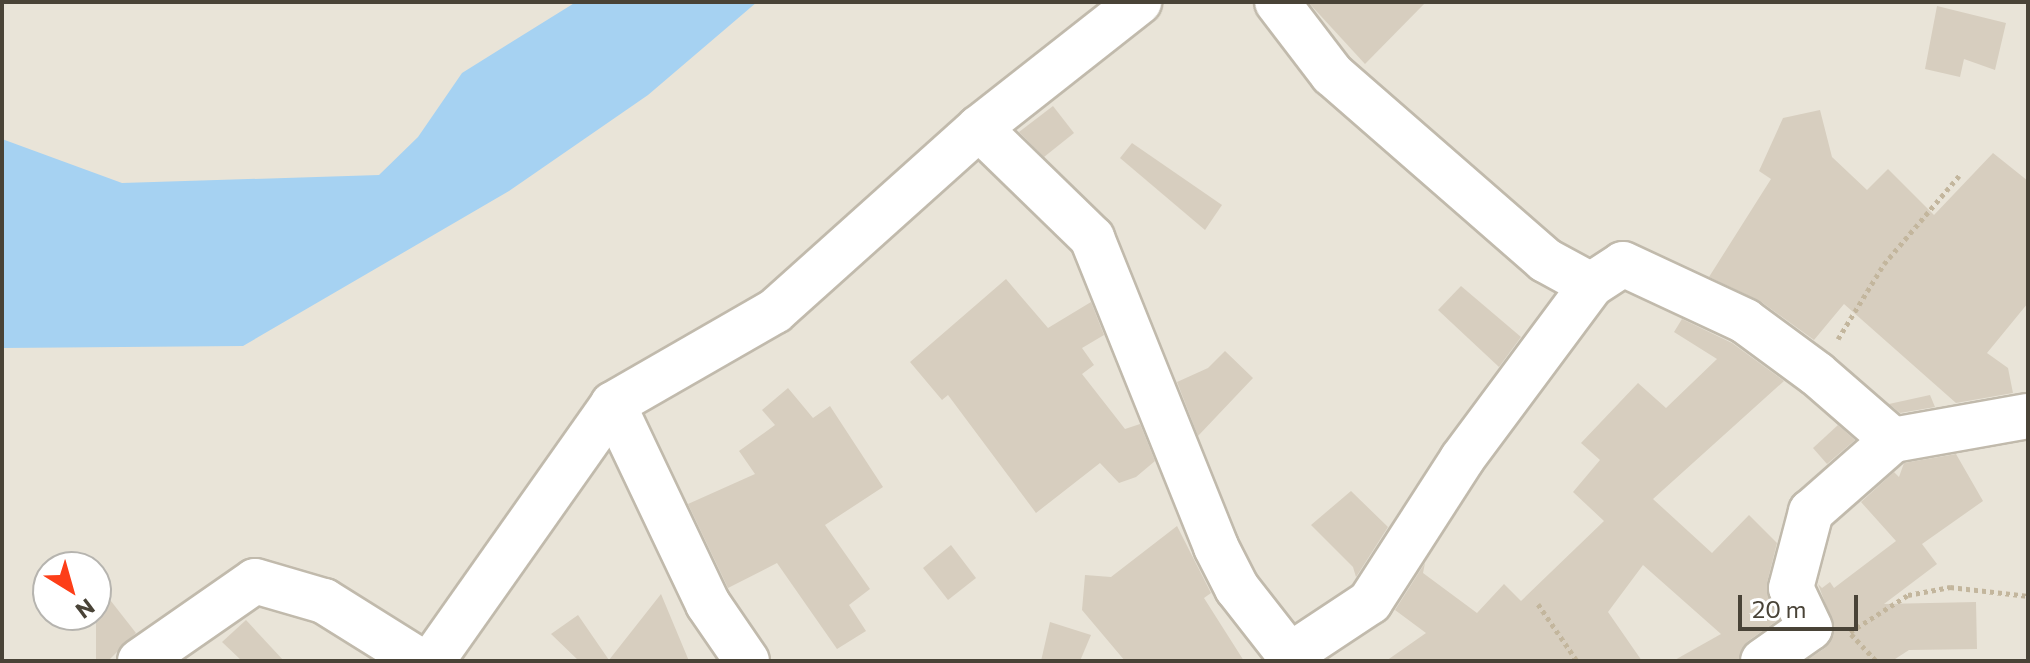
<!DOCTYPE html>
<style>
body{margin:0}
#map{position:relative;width:2030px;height:663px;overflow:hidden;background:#f5f2ea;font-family:Commissioner,sans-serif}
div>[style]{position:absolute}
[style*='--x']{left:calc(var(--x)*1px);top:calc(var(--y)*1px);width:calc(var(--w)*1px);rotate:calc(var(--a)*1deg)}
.residential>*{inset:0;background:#e9e4d8}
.water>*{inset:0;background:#a6d2f2}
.building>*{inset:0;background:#d7cebf}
.path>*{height:5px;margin-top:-2.5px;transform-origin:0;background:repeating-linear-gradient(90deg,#c3b69d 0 4px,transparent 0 8px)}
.roads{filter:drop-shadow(2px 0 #c1baac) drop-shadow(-2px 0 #c1baac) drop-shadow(0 2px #c1baac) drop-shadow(0 -2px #c1baac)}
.minor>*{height:44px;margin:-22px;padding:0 22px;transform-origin:22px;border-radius:22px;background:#fff}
span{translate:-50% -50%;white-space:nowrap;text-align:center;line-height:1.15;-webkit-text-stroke:6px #fff;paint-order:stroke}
.frame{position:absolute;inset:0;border:4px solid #494337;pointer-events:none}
.north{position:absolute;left:32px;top:551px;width:80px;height:80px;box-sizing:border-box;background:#fff;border:2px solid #b6b4af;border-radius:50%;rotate:143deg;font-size:22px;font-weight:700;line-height:32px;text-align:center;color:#494337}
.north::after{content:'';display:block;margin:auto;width:28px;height:36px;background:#fd3e18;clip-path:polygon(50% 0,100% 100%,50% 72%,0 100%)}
.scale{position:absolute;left:1738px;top:595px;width:120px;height:36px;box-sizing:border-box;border:4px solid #494337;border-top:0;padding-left:10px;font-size:24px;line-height:28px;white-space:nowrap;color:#494337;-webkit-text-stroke:6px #fff;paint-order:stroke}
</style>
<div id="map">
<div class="residential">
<div style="clip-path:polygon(evenodd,2px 2px,2028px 2px,2028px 661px,2px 661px,2px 2px,48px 567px,96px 567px,96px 615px,48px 615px,48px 567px)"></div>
</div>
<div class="water">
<div style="clip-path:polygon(576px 2px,757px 2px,648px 95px,509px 191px,243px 346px,2px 348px,2px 139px,122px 183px,379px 175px,418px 137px,462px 73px)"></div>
</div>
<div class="building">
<div style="clip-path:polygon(1308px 2px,1426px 2px,1365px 64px)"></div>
<div style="clip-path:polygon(1937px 6px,2006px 23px,1995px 70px,1964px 59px,1960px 77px,1925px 69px)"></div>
<div style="clip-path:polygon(1053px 106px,1074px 133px,1044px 157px,1019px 132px)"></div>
<div style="clip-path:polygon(1820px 110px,1832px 157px,1867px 190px,1888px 169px,1934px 215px,1993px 153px,2028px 181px,2028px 303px,1987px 353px,2008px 368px,2013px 393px,1956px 403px,1844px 304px,1814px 340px,1760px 301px,1709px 277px,1771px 179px,1759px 171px,1783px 118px)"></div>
<div style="clip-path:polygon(1132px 143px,1222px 205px,1205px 230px,1120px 158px)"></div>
<div style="clip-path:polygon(1006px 279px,1048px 328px,1091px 302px,1104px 335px,1082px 348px,1094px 365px,1082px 374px,1125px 429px,1140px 424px,1155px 461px,1136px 477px,1119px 483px,1100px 463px,1036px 513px,948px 395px,942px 400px,910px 362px)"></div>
<div style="clip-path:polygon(1461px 286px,1521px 337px,1499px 367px,1438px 310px)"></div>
<div style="clip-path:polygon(1682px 319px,1732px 343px,1784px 381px,1653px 499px,1712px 553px,1749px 515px,1777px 543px,1767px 583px,1778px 620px,1748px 641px,1738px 661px,1673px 661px,1721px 634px,1643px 565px,1608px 612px,1642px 661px,1386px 661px,1426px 633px,1395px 610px,1425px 563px,1423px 573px,1477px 613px,1504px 584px,1521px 601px,1604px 521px,1573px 492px,1600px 460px,1581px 443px,1638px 383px,1666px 408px,1717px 359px,1674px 332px)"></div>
<div style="clip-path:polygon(1225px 351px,1253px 378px,1198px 436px,1177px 382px,1208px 368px)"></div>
<div style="clip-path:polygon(788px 388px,813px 418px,830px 406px,883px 487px,825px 525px,870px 589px,849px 605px,866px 631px,837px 649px,777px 563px,728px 588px,688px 504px,755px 474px,739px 451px,775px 425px,762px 410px)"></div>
<div style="clip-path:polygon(1930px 395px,1935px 407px,1900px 413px,1889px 404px)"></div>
<div style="clip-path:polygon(1838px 425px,1855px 440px,1827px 464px,1813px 448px)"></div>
<div style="clip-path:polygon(1956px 454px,1983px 501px,1922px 544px,1937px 564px,1884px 604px,1976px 602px,1977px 649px,1909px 650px,1892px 661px,1806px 661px,1825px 648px,1835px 629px,1818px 584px,1822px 588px,1830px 582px,1834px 588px,1896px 541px,1861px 502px,1894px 472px,1899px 477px,1904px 463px)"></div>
<div style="clip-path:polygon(1351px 491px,1388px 527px,1356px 577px,1353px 567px,1311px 525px)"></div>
<div style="clip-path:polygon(1177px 526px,1211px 593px,1204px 598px,1244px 661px,1125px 661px,1082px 610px,1085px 575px,1111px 577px)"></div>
<div style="clip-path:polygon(951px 545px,976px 578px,948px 600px,923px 568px)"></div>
<div style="clip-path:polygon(96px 582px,136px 633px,108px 661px,96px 661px)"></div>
<div style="clip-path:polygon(661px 594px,689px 661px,579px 661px,551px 634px,578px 615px,609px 660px)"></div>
<div style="clip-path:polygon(246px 620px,284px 661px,242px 661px,222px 642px)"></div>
<div style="clip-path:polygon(1050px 622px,1091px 635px,1080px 661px,1041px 661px)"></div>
</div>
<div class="path">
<div style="--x:1838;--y:339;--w:88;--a:-58.5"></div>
<div style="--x:1884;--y:264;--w:116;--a:-49.6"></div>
<div style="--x:1538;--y:604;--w:69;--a:55.6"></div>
<div style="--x:1850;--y:632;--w:69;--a:-32.5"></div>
<div style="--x:1908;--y:595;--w:43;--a:-10.8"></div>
<div style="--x:1950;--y:587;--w:79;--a:6.6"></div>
<div style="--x:1851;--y:634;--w:37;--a:47"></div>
</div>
<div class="roads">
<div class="minor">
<div style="--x:1277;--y:2;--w:91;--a:52.6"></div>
<div style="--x:1332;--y:74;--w:283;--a:41.1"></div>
<div style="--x:1545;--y:260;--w:52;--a:28.5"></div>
<div style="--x:979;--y:128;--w:158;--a:44.2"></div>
<div style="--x:1092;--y:238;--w:333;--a:68.1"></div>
<div style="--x:1216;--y:547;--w:46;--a:62.9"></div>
<div style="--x:1237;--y:588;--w:93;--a:52"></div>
<div style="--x:613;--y:404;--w:221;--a:64.6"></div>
<div style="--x:708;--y:604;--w:69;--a:55.6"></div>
<div style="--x:1290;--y:655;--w:96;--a:-33.5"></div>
<div style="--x:1370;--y:602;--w:170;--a:-57.2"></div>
<div style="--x:1462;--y:459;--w:217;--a:-53.4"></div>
<div style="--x:1591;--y:285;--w:38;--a:-33"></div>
<div style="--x:1623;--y:264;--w:135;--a:25"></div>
<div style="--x:1745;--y:321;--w:89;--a:36.4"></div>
<div style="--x:1817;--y:374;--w:101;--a:41"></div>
<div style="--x:1893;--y:440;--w:137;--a:-10.1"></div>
<div style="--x:140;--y:661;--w:140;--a:-34.8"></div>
<div style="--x:255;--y:581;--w:72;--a:16.2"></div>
<div style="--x:324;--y:601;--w:113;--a:32"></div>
<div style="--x:432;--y:661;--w:314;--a:-54.8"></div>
<div style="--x:613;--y:404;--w:187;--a:-29.9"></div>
<div style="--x:775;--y:311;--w:274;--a:-41.9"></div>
<div style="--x:979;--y:128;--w:204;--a:-38.2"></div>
<div style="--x:1763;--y:661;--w:57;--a:-35.1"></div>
<div style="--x:1810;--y:628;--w:44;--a:-115.4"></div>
<div style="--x:1791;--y:588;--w:79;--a:-75.3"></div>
<div style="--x:1811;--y:512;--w:109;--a:-41.3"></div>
</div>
</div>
<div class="frame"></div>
<div class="north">N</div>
<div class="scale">20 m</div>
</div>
